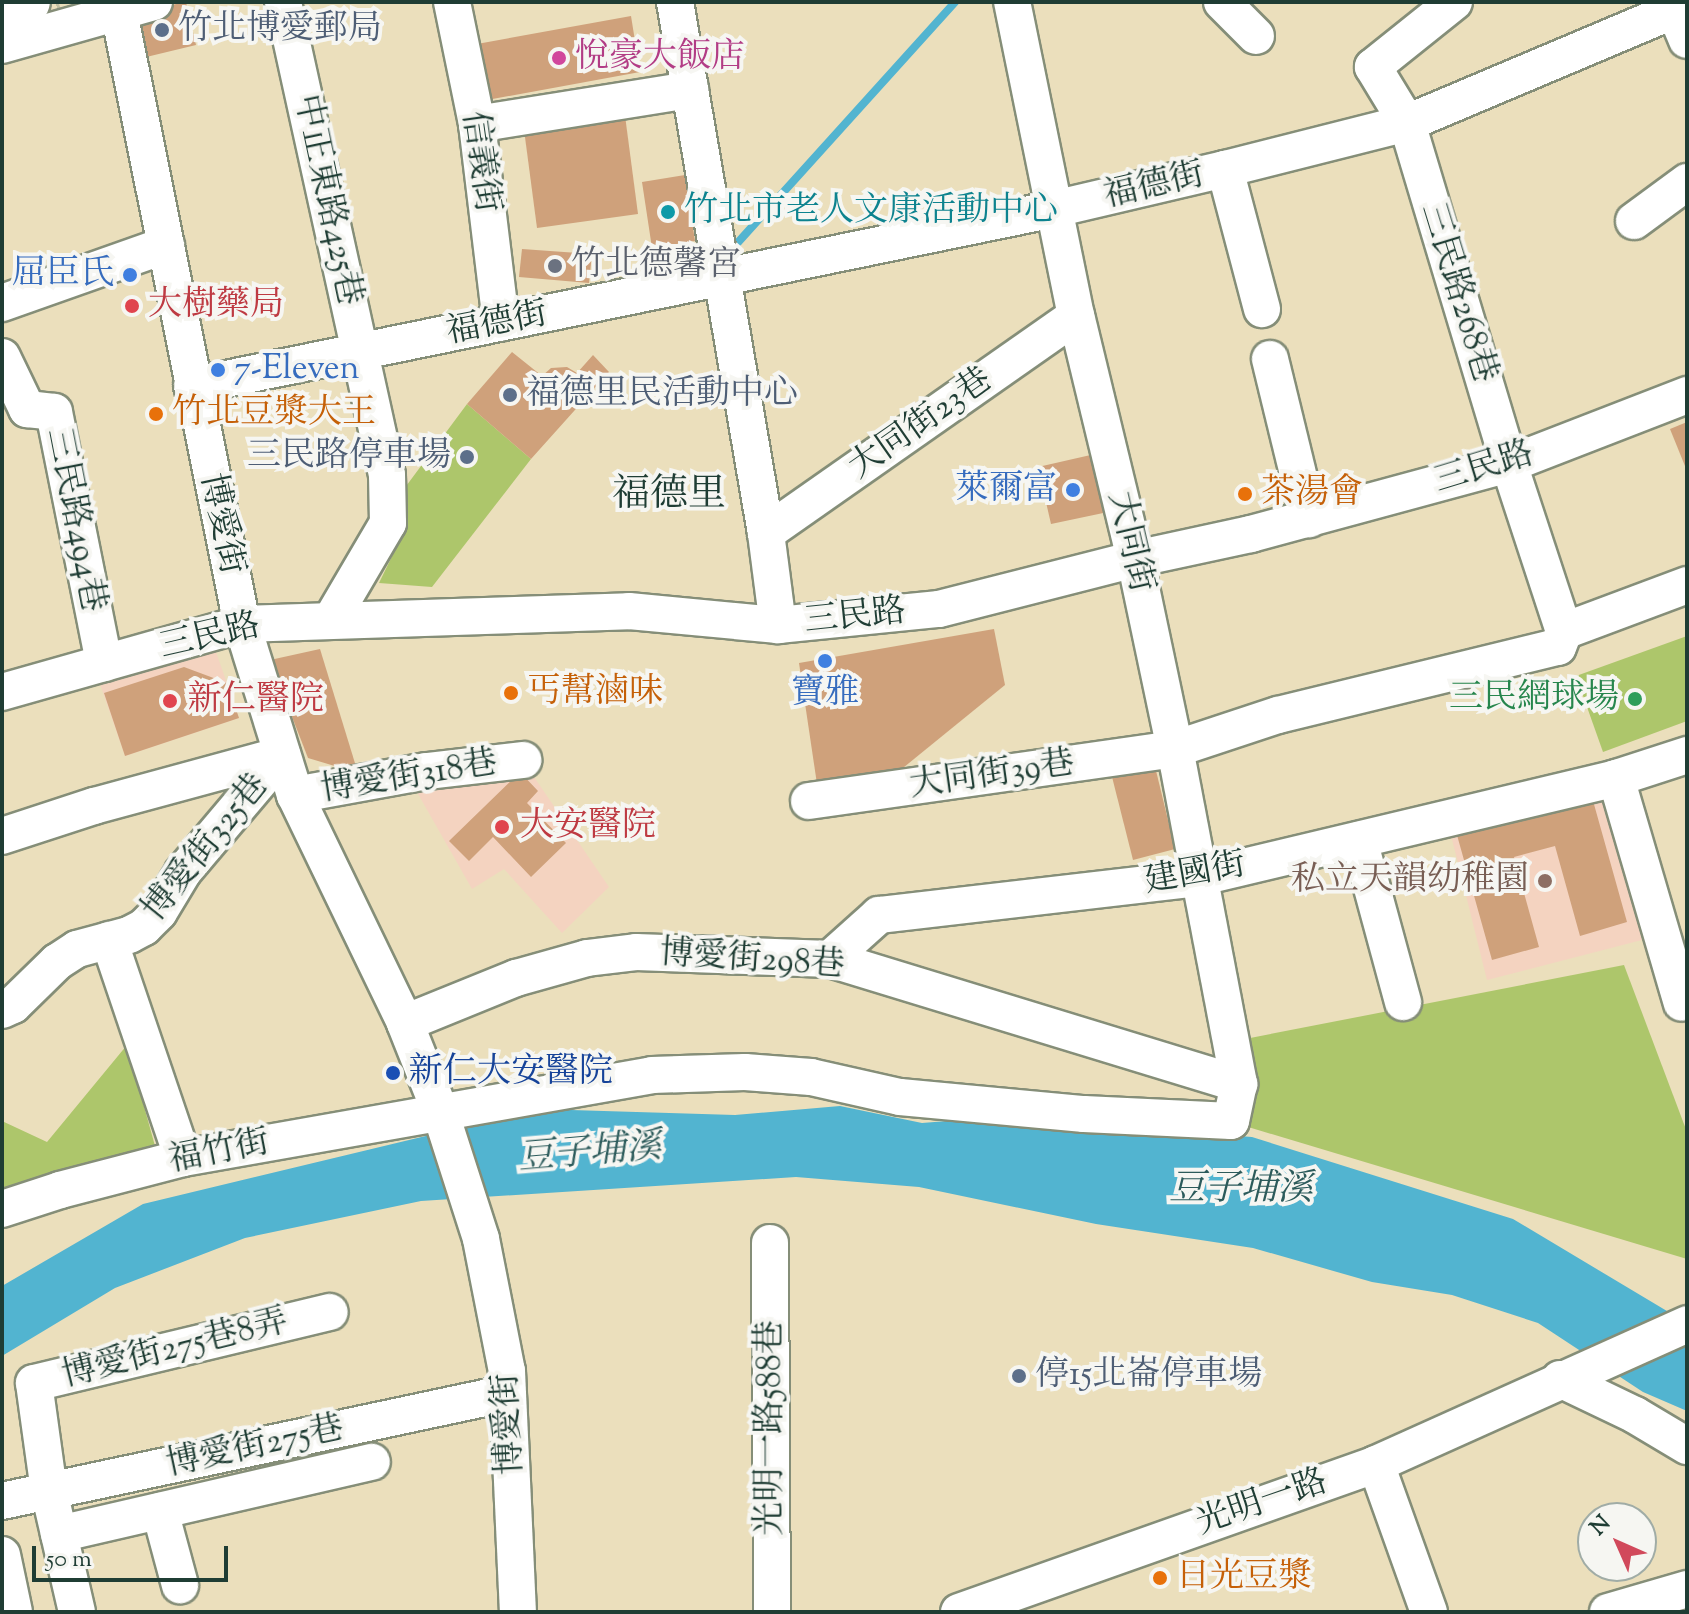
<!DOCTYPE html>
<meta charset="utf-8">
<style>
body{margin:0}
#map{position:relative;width:1689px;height:1614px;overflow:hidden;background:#ebdfbc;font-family:"Sorts Mill Goudy","Noto Serif TC",serif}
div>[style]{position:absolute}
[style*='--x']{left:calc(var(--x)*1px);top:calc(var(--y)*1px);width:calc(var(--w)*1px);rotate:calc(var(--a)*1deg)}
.built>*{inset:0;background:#f4d3c0}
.green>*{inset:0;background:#adc66b}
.water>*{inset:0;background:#52b4d0}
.stream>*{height:8px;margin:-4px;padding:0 4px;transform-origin:4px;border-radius:4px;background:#52b4d0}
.building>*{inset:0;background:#cfa17b}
.minor-tunnel>*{height:36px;margin-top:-18px;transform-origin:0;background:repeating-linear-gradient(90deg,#c2bfa1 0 36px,transparent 0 54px)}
.roads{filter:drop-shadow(2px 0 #858e78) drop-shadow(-2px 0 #858e78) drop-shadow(0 2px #858e78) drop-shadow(0 -2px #858e78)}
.minor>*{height:36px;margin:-18px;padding:0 18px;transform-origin:18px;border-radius:18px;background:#fff}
.major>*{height:44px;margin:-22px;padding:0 22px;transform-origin:22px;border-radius:22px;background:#fff}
.dots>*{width:22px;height:22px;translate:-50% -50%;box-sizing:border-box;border:4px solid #f6f6f2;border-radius:50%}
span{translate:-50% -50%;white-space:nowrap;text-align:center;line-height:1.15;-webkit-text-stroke:8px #f6f6f2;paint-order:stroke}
.service-label{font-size:34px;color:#4e5e75}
.left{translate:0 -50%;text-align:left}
.right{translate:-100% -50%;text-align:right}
.hotel-label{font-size:34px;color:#b23c85}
.street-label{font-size:34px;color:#1f3d34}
.culture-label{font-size:34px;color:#0d838f}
.worship-label{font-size:34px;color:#5b616d}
.shop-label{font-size:34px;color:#366cbe}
.health-label{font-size:34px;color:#be3a42}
.food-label{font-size:34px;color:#c56008}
.leisure-label{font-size:34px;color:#27864d}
.education-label{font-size:34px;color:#785e54}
.transit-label{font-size:34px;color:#164399}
.water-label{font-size:36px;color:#2c5b5b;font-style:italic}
.quarter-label{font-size:38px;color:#1f3d34}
.frame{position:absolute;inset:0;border:4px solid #1f3d34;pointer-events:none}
.north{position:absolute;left:1577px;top:1502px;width:80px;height:80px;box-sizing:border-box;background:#f6f6f2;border:2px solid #a0aca6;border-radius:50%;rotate:315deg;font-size:22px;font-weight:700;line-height:32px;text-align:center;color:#1f3d34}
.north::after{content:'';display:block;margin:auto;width:28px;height:36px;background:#d1495b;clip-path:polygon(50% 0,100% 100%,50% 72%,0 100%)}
.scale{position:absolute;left:32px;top:1546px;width:196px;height:36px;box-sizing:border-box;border:4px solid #1f3d34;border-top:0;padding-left:10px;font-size:24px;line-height:28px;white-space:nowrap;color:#1f3d34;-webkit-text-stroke:6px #f6f6f2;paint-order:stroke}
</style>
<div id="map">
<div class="built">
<div style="clip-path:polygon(215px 649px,239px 718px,125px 756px,100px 684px)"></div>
<div style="clip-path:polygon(528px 768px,609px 887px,562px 933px,504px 869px,472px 889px,413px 785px)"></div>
<div style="clip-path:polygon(1603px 783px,1642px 940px,1487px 980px,1448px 823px)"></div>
</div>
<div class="green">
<div style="clip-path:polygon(467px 404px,531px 459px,432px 587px,379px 583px,399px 542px,398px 497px)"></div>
<div style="clip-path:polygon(1687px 636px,1687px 721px,1603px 752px,1576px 676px)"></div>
<div style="clip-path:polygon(1624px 965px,1687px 1132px,1687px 1259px,1235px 1123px,1245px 1039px)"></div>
<div style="clip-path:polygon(127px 1045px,155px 1146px,2px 1189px,2px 1121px,47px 1142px)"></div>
</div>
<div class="water">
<div style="clip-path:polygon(840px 1106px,922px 1123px,997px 1117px,1252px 1137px,1513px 1219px,1687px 1323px,1687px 1411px,1643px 1392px,1538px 1323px,1452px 1295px,1372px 1282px,1253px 1248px,1096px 1224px,919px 1187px,796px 1177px,421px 1201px,245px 1238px,115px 1288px,2px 1356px,2px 1286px,143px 1204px,538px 1109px,735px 1115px)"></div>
</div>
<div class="stream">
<div style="--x:732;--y:249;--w:333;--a:-47.9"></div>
</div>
<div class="building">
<div style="clip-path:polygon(186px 2px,196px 45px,138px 59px,128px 14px)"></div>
<div style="clip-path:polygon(631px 16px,640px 72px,487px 100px,477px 44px)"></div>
<div style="clip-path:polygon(624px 108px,638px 214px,537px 228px,523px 122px)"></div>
<div style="clip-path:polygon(685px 175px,695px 241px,652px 248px,642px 182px)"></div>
<div style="clip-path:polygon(522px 249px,592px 254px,589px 283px,519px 277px)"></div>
<div style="clip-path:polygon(512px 352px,542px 376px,551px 368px,567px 367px,577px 373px,593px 355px,609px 372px,531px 459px,467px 404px)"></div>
<div style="clip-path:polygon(1687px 422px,1687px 471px,1670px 429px)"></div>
<div style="clip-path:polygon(1095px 454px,1108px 512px,1051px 524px,1038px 467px)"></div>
<div style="clip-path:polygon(994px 629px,1005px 685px,898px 772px,817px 784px,799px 663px)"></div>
<div style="clip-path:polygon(320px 649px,358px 773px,308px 758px,270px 660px)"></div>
<div style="clip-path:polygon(184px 667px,227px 683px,239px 718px,125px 756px,104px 693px)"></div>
<div style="clip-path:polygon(1151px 750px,1175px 849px,1133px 860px,1108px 761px)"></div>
<div style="clip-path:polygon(520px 772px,538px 791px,527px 803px,566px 843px,531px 877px,493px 837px,469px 861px,449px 841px)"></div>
<div style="clip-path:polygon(1590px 790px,1627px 922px,1580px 936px,1555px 846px,1514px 857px,1539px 947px,1492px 960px,1455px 828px)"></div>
</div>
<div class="minor-tunnel">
<div style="--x:4;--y:19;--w:57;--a:-17.5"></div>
</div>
<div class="roads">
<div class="minor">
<div style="--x:117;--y:2;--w:634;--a:78.64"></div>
<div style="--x:242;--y:624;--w:179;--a:72.8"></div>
<div style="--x:295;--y:795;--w:253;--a:64.2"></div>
<div style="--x:405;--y:1023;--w:95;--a:68.3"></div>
<div style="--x:440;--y:1111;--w:134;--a:72.2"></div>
<div style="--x:481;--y:1239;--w:135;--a:78.9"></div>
<div style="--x:507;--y:1371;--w:241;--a:87.4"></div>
<div style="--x:283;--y:2;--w:484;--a:77.6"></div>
<div style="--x:387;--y:475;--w:48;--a:88.8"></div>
<div style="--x:388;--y:523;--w:113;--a:120.4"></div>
<div style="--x:452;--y:2;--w:125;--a:78.4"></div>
<div style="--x:477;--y:124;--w:200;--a:83.1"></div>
<div style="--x:675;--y:2;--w:539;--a:80.28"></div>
<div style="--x:766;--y:533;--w:93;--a:82.6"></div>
<div style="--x:1222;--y:2;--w:48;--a:45"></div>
<div style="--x:1454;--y:2;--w:104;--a:141.3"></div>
<div style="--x:1373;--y:67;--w:66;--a:58.7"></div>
<div style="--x:1407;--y:123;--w:356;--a:73.3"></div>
<div style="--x:1509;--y:464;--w:176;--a:71.8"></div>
<div style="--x:1671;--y:2;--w:41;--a:67.2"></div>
<div style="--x:2;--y:45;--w:158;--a:-15.8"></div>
<div style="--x:477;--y:124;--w:216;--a:-9.1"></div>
<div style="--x:1225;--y:169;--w:145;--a:75.2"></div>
<div style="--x:1634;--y:221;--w:66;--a:-36.3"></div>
<div style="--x:2;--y:303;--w:174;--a:-19.5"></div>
<div style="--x:2;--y:357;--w:58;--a:64.3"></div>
<div style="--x:27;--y:409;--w:27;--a:6"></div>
<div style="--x:54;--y:412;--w:256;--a:78.7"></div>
<div style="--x:1270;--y:359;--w:165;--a:76.3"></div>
<div style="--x:192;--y:386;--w:880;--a:-11.6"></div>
<div style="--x:1054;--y:209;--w:176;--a:-13.2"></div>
<div style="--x:1225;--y:169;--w:188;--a:-14.2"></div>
<div style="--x:1407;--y:123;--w:304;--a:-22.9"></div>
<div style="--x:766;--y:533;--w:378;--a:-35"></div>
<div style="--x:1564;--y:631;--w:131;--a:-20.5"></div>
<div style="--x:2;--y:692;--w:249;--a:-15.8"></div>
<div style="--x:242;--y:624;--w:387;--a:-1.9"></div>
<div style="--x:629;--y:611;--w:150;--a:5.4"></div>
<div style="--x:778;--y:625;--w:162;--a:-5.7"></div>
<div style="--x:939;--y:609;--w:202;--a:-14.3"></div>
<div style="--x:1135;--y:559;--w:119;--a:-12.2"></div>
<div style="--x:1251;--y:534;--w:267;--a:-15.2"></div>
<div style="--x:1509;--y:464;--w:191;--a:-21.2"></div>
<div style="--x:1616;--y:778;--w:234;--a:73.7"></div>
<div style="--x:295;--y:795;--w:134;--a:-10.3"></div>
<div style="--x:427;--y:771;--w:97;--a:-6.5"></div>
<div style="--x:809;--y:801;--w:370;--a:-8.1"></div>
<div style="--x:1175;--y:749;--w:108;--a:-18.3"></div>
<div style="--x:1278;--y:715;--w:288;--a:-13.7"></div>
<div style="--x:1558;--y:647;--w:17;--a:-69"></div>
<div style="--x:2;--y:836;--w:97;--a:-18.1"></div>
<div style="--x:94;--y:806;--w:195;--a:-15.2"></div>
<div style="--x:1359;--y:840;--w:168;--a:74.8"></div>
<div style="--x:109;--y:940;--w:230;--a:71.3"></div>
<div style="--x:830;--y:959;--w:66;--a:-41.9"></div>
<div style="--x:879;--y:915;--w:320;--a:-6.6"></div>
<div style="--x:1197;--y:878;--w:431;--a:-13.4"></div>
<div style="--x:1616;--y:778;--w:75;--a:-17.9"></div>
<div style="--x:2;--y:1010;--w:12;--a:-24"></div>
<div style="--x:13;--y:1005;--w:62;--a:-44.3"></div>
<div style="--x:57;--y:962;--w:24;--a:-33"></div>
<div style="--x:77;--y:949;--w:54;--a:-15.1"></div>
<div style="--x:129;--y:935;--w:17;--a:-28"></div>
<div style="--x:144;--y:927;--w:21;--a:-45"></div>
<div style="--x:159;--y:912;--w:47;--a:-59"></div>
<div style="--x:183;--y:872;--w:153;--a:-49.8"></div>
<div style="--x:405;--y:1023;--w:120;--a:-22.1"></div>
<div style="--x:516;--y:978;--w:74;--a:-15.7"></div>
<div style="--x:587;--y:958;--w:49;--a:-7"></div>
<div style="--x:636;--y:952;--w:194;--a:2.1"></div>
<div style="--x:830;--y:959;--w:428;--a:17"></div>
<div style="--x:2;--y:1209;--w:61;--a:-18.1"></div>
<div style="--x:60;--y:1190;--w:127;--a:-14.6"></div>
<div style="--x:183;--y:1158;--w:476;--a:-10"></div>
<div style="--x:652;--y:1075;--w:93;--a:-1.8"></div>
<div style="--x:745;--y:1072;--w:66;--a:4.3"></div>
<div style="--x:811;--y:1077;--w:91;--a:12.7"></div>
<div style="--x:900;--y:1097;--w:185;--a:5.3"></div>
<div style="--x:1084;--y:1114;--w:147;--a:2.7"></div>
<div style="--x:1231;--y:1121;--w:38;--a:-78"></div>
<div style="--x:1239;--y:1084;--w:341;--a:-100.8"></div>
<div style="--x:1175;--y:749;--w:194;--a:-101.9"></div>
<div style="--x:1135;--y:559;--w:250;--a:-103.6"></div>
<div style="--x:1076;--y:316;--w:320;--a:-101.5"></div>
<div style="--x:770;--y:1243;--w:369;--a:89.7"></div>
<div style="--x:1560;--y:1379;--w:83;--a:25.6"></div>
<div style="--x:1635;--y:1415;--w:61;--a:30.8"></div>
<div style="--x:1376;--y:1464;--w:157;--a:70.3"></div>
<div style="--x:2;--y:1501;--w:517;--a:-12.05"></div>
<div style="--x:160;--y:1511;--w:77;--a:74.9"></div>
<div style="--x:59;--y:1534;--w:321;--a:-13"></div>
<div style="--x:2;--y:1555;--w:58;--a:78.1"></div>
<div style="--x:77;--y:1612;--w:124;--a:-103"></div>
<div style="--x:49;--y:1491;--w:109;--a:-97.9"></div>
<div style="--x:34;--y:1383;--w:304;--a:-13.5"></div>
<div style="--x:959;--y:1612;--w:442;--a:-19.5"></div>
<div style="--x:1376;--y:1464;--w:341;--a:-24.2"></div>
<div style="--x:1608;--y:1612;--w:82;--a:-16.2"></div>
</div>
<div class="major">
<div style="--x:2;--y:10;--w:27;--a:-17"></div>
</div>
</div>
<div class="dots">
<div style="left:162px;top:30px;background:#5c6f8a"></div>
<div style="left:559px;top:58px;background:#d1479c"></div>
<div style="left:668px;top:212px;background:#0f9aa8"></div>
<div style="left:555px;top:266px;background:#6b7280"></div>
<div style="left:130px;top:275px;background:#3f7fe0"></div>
<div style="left:132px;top:306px;background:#e0444e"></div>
<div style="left:218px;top:370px;background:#3f7fe0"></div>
<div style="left:510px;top:395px;background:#5c6f8a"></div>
<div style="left:156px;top:414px;background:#e8710a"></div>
<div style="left:467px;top:457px;background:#5c6f8a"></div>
<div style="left:1073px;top:490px;background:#3f7fe0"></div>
<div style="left:1245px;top:494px;background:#e8710a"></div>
<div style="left:825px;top:661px;background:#3f7fe0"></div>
<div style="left:511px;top:693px;background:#e8710a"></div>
<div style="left:1635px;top:699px;background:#2e9e5b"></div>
<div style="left:170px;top:701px;background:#e0444e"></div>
<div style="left:502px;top:827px;background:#e0444e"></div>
<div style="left:1545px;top:881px;background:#8d6e63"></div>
<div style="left:393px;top:1073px;background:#1a4fb4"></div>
<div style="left:1019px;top:1376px;background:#5c6f8a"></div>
<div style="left:1160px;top:1578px;background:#e8710a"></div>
</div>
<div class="service-label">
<span class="left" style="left:178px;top:30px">竹北博愛郵局</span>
<span class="left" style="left:526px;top:395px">福德里民活動中心</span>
<span class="right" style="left:451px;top:457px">三民路停車場</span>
<span class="left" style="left:1035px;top:1376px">停15北崙停車場</span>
</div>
<div class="hotel-label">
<span class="left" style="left:575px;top:58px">悅豪大飯店</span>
</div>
<div class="street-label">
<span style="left:480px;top:162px;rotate:82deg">信義街</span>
<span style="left:1154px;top:186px;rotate:-13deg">福德街</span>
<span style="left:327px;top:200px;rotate:78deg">中正東路425巷</span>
<span style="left:1458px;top:293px;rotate:73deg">三民路268巷</span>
<span style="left:497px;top:324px;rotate:-11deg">福德街</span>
<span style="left:921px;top:424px;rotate:-35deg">大同街23巷</span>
<span style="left:1484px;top:468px;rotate:-17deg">三民路</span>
<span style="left:75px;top:520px;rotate:79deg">三民路494巷</span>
<span style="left:221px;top:524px;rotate:78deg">博愛街</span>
<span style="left:1130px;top:542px;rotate:77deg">大同街</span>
<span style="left:855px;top:617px;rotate:-6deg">三民路</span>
<span style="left:210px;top:637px;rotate:-13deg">三民路</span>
<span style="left:992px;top:775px;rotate:-8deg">大同街39巷</span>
<span style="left:409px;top:777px;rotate:-9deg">博愛街318巷</span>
<span style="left:206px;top:848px;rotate:-51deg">博愛街325巷</span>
<span style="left:1195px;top:874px;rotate:-10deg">建國街</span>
<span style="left:752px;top:960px;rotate:4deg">博愛街298巷</span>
<span style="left:219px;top:1152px;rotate:-11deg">福竹街</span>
<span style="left:175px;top:1349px;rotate:-14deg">博愛街275巷8弄</span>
<span style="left:509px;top:1424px;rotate:-93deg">博愛街</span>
<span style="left:771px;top:1428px;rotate:-90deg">光明一路588巷</span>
<span style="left:255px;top:1447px;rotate:-12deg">博愛街275巷</span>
<span style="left:1262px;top:1503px;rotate:-19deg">光明一路</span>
</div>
<div class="culture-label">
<span class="left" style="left:684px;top:212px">竹北市老人文康活動中心</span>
</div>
<div class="worship-label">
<span class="left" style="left:571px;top:266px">竹北德馨宮</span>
</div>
<div class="shop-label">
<span class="right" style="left:114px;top:275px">屈臣氏</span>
<span class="left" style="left:234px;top:370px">7-Eleven</span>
<span class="right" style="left:1057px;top:490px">萊爾富</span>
<span style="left:825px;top:694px">寶雅</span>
</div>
<div class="health-label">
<span class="left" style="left:148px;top:306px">大樹藥局</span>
<span class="left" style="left:188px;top:701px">新仁醫院</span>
<span class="left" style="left:520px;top:827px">大安醫院</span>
</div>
<div class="food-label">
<span class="left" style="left:172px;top:414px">竹北豆漿大王</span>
<span class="left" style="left:1261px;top:494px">茶湯會</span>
<span class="left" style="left:527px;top:693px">丐幫滷味</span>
<span class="left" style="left:1176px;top:1578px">日光豆漿</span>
</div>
<div class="leisure-label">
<span class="right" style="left:1619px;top:699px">三民網球場</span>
</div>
<div class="education-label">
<span class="right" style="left:1529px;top:881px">私立天韻幼稚園</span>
</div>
<div class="transit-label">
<span class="left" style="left:409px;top:1073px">新仁大安醫院</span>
</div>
<div class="water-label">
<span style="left:590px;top:1154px;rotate:-5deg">豆子埔溪</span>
<span style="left:1241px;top:1191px">豆子埔溪</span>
</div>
<div class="quarter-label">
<span style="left:669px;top:497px">福德里</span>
</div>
<div class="frame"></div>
<div class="north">N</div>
<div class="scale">50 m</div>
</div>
